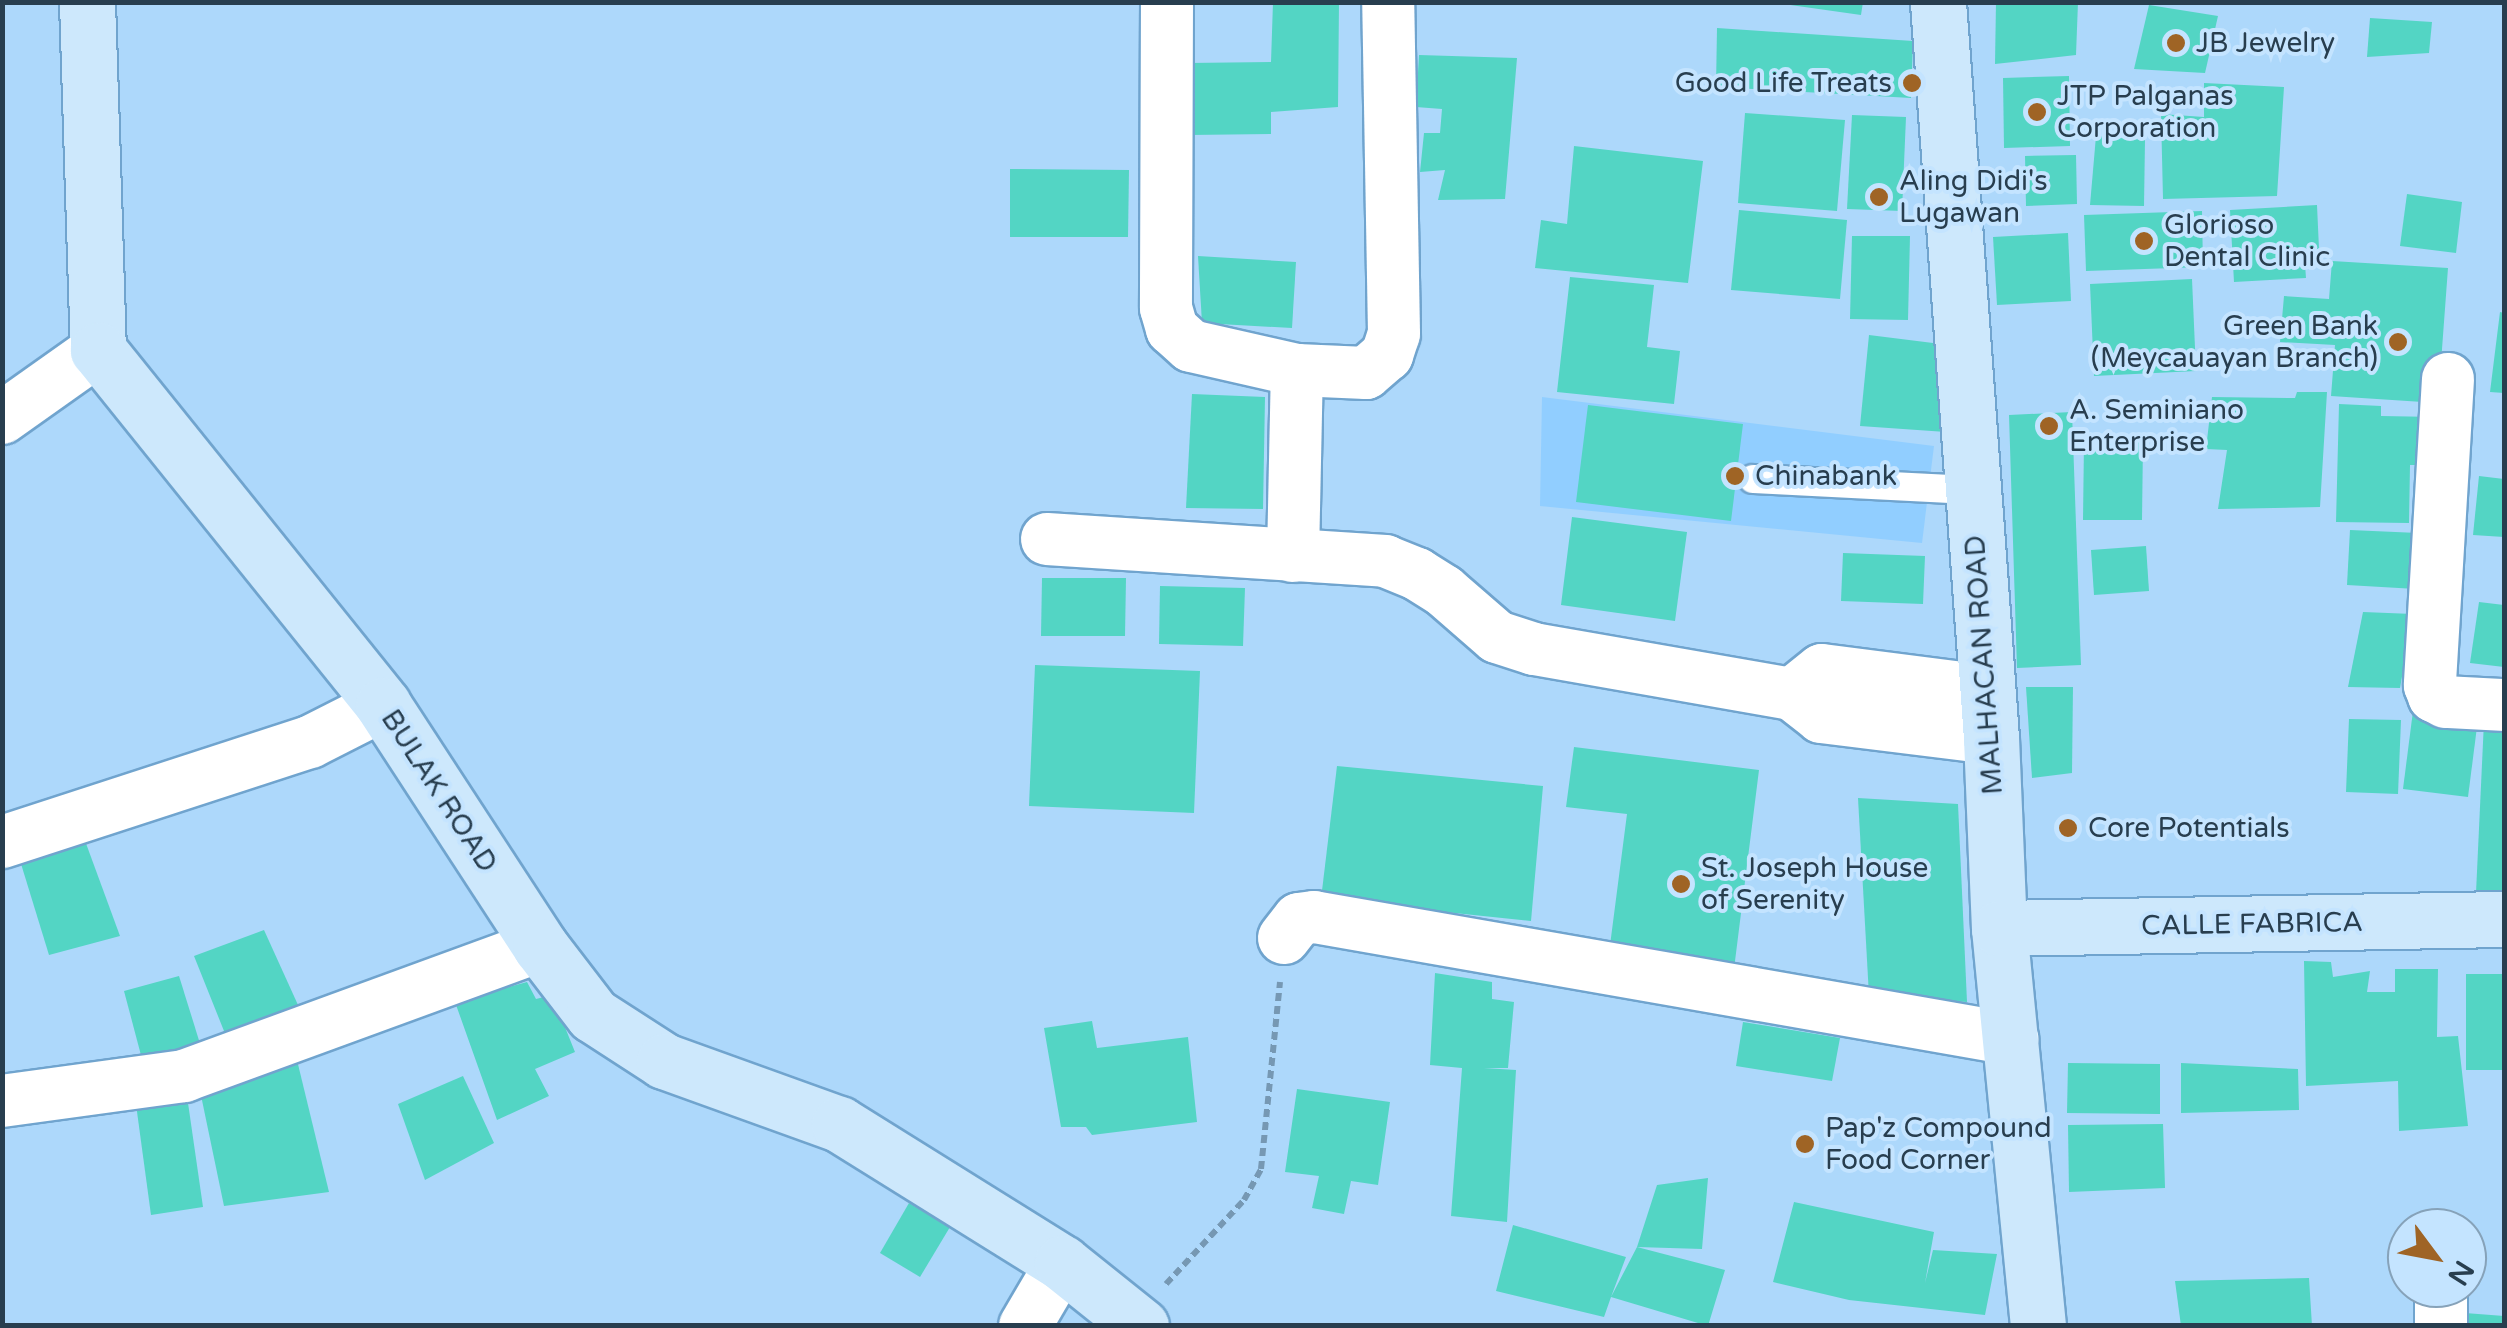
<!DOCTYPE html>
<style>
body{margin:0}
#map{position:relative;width:2507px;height:1328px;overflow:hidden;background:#add8fb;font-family:"Varela Round",sans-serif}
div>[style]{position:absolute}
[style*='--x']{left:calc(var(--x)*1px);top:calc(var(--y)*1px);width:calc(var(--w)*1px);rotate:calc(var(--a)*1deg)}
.built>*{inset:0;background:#91ceff}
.building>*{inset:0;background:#53d5c4}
.path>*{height:6px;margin-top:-3px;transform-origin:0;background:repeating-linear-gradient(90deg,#7698b3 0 8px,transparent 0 13px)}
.roads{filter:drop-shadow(2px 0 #70a4ce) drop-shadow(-2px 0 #70a4ce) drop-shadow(0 2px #70a4ce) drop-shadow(0 -2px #70a4ce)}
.lane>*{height:28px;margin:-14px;padding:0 14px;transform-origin:14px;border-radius:14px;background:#fff}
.street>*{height:52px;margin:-26px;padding:0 26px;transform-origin:26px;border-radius:26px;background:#fff}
.secondary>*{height:55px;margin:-27.5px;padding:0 27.5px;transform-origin:27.5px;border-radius:27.5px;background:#cde8fc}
.dots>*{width:28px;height:28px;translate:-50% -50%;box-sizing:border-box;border:5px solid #c4e4ff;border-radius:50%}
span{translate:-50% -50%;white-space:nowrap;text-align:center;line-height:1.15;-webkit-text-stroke:8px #c4e4ff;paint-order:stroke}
.poi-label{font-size:28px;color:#283e4f}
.left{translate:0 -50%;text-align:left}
.right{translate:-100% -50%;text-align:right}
.street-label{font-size:28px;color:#283e4f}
.frame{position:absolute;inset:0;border:5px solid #283e4f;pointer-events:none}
.north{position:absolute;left:2387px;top:1208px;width:100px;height:100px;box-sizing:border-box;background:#c4e4ff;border:2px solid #86a2b9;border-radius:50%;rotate:122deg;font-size:28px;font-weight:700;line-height:40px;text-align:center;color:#283e4f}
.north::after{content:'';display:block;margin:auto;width:35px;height:45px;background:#9f6425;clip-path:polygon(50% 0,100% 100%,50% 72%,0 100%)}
</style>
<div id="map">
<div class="built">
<div style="clip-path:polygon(1542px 397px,1934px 446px,1922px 543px,1540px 506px)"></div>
</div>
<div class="building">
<div style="clip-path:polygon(1273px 2px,1339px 2px,1338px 107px,1271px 112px,1271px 134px,1189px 135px,1188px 63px,1271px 62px)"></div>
<div style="clip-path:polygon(1770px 2px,1863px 2px,1861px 15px)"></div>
<div style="clip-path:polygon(1996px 2px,2078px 2px,2076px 55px,1995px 64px)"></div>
<div style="clip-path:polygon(2149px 5px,2218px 16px,2205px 73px,2134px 69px)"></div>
<div style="clip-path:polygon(2370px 18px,2432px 22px,2429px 53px,2367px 57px)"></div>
<div style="clip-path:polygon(1717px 28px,1913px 41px,1911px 98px,1716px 87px)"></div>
<div style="clip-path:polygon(1419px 55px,1517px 58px,1505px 199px,1438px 200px,1445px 170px,1420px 172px,1424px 133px,1440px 133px,1442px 109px,1416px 107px)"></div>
<div style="clip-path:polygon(2069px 76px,2070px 146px,2004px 148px,2003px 78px)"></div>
<div style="clip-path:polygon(2204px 83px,2284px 87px,2277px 196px,2163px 199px,2161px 114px,2204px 117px)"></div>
<div style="clip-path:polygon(1745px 113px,1845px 120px,1837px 211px,1738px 203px)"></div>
<div style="clip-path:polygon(1852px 115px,1906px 117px,1902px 211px,1847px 209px)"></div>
<div style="clip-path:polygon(2096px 136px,2145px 140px,2144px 206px,2090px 205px)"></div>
<div style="clip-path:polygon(1574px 146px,1703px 161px,1688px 283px,1535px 268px,1541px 220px,1567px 224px)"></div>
<div style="clip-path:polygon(2076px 155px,2077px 204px,2026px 206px,2025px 156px)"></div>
<div style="clip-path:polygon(1010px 169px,1129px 170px,1128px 237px,1010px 237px)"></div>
<div style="clip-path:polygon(2407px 194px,2462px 202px,2456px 253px,2400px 246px)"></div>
<div style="clip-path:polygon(2317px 205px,2319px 249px,2304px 250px,2306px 278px,2234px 282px,2230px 210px)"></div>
<div style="clip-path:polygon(1739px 210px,1847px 220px,1840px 299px,1731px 290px)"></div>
<div style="clip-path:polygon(2202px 211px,2203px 267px,2086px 271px,2084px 215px)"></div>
<div style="clip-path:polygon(2068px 233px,2071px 301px,1997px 305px,1993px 237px)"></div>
<div style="clip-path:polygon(1852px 236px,1910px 236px,1908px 320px,1850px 319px)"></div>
<div style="clip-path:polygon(1198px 256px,1296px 262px,1292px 328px,1202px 323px)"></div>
<div style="clip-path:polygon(2332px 261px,2448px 268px,2438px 403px,2331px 396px,2335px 345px,2280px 342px,2284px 296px,2329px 299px)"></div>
<div style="clip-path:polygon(1570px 277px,1654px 285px,1647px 347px,1680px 351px,1674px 404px,1557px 392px)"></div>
<div style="clip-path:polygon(2192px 279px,2196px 371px,2094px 376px,2090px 284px)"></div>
<div style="clip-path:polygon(2500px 312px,2504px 313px,2504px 393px,2490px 392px)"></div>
<div style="clip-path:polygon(1869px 335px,1949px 345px,1946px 432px,1860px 426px)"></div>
<div style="clip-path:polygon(2297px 392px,2327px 392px,2320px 507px,2218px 509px,2227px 450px,2206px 449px,2212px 397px,2295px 398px)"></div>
<div style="clip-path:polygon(1192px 394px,1265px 397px,1263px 509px,1186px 508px)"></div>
<div style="clip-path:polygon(2339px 404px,2381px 406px,2381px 416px,2436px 417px,2435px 465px,2410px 465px,2409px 523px,2336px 522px)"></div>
<div style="clip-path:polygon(1588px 405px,1743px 424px,1731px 521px,1576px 502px)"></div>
<div style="clip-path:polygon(2072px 412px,2081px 665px,2017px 668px,2009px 415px)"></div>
<div style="clip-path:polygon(2084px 441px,2143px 442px,2142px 520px,2083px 520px)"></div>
<div style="clip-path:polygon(2479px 476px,2504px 479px,2504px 537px,2473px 535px)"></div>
<div style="clip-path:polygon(1572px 517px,1687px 532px,1675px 621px,1561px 605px)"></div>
<div style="clip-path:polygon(2350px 530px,2418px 533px,2416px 589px,2347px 585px)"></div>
<div style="clip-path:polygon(2146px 546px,2149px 591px,2094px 595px,2091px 550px)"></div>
<div style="clip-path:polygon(1843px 553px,1925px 556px,1923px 604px,1841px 601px)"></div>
<div style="clip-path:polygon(1042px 578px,1126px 578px,1125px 636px,1041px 636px)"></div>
<div style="clip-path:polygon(1160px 586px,1245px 588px,1243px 646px,1159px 644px)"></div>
<div style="clip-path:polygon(2479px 602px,2504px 605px,2504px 667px,2470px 663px)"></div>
<div style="clip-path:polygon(2363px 612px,2413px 614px,2400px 688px,2348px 687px)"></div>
<div style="clip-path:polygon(1035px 665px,1200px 671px,1194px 813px,1029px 806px)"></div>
<div style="clip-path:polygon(2026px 687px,2073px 687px,2072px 773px,2032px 778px)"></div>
<div style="clip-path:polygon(2413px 711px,2478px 719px,2468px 797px,2403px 789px)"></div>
<div style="clip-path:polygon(2349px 719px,2401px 720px,2398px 794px,2346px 792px)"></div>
<div style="clip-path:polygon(2484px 721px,2504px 721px,2504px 892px,2476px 893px)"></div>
<div style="clip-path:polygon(1574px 747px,1759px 770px,1734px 969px,1609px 953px,1627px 814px,1566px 807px)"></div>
<div style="clip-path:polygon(1337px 766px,1543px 786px,1531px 921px,1321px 899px)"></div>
<div style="clip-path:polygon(1858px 798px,1958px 804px,1967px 1002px,1869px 996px)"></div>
<div style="clip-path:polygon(84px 838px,120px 936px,49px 955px,18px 854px)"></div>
<div style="clip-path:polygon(264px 930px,303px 1016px,228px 1041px,194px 956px)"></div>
<div style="clip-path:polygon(2304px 961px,2331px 962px,2333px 977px,2370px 971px,2367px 992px,2395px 992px,2395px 969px,2438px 969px,2437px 1037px,2458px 1036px,2468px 1126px,2399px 1131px,2398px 1081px,2306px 1086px)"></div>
<div style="clip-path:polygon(1435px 973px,1492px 982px,1492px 999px,1514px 1002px,1508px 1068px,1484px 1068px,1516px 1070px,1507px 1222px,1451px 1216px,1462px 1068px,1430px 1065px)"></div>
<div style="clip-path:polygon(2466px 974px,2504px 974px,2504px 1070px,2466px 1070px)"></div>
<div style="clip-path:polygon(179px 976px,202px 1050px,142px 1059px,124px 991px)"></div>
<div style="clip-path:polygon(527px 982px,536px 999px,552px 995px,575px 1052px,535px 1069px,549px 1096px,497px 1120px,455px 1002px)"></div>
<div style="clip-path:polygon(1092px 1021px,1097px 1048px,1188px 1037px,1197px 1122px,1092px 1135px,1086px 1127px,1061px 1127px,1044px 1028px)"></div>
<div style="clip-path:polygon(1743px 1022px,1840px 1038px,1832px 1081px,1736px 1066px)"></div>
<div style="clip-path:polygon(296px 1056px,329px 1192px,224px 1206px,198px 1081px)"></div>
<div style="clip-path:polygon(2068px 1063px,2160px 1064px,2160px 1114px,2067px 1113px)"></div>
<div style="clip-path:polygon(2181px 1063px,2298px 1069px,2299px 1110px,2181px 1113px)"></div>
<div style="clip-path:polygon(463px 1076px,494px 1143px,425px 1180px,398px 1104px)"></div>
<div style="clip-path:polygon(186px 1089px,203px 1207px,151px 1215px,135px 1097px)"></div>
<div style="clip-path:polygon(1297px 1089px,1390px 1102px,1378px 1185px,1351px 1181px,1344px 1214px,1312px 1208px,1319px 1176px,1285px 1172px)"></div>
<div style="clip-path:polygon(2163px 1124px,2165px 1188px,2069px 1192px,2068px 1125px)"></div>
<div style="clip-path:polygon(1708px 1178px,1702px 1249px,1637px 1247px,1725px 1270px,1708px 1326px,1611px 1297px,1604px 1317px,1496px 1291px,1513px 1225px,1626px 1257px,1611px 1297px,1637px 1247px,1657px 1185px)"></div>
<div style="clip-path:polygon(1794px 1202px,1934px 1232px,1925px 1283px,1933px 1250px,1997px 1254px,1985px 1315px,1849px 1300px,1773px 1282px)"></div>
<div style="clip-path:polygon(909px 1203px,950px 1227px,920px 1277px,880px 1253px)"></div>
<div style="clip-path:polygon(2309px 1278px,2312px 1326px,2181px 1326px,2175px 1281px)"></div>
<div style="clip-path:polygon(2452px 1312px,2504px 1316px,2504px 1326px,2451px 1326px)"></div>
</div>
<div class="path">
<div style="--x:1166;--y:1284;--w:115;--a:-47.1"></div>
<div style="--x:1244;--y:1200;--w:35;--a:-61"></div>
<div style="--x:1261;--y:1169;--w:188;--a:-84.2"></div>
</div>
<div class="roads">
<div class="lane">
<div style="--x:1753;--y:479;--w:218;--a:2.9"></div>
</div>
<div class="street">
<div style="--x:1167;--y:2;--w:306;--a:90.2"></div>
<div style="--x:1166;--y:308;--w:22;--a:74"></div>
<div style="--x:1172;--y:329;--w:25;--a:42"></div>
<div style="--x:1191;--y:346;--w:109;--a:12.8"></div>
<div style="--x:1297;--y:370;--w:69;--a:2.5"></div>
<div style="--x:1366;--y:373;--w:28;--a:-41"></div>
<div style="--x:1387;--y:355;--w:22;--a:-72"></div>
<div style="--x:1394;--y:334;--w:332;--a:-91"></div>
<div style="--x:2448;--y:379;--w:307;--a:93.4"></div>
<div style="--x:2430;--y:685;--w:12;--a:70"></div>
<div style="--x:2434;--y:696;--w:13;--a:27"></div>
<div style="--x:2446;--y:702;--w:58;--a:3"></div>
<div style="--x:2;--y:418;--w:118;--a:-35.3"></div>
<div style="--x:1047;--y:539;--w:339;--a:3.7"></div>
<div style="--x:1385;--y:561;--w:35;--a:22"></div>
<div style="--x:1417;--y:574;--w:32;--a:32"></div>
<div style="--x:1444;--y:591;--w:70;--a:41"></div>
<div style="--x:1497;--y:637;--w:39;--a:18"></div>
<div style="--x:1534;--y:649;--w:262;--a:9.9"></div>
<div style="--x:1792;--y:694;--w:37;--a:38"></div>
<div style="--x:1821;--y:717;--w:171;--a:7"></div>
<div style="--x:1293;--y:556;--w:186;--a:-88.8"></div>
<div style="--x:1792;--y:694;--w:38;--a:-39"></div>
<div style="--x:1822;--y:670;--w:165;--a:7.3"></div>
<div style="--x:2;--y:842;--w:324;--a:-18"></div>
<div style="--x:310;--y:742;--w:82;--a:-26.9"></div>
<div style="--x:1284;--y:938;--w:24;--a:-52"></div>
<div style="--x:1299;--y:919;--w:15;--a:-8"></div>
<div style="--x:1314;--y:917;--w:709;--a:9.91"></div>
<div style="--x:2;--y:1101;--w:184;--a:-7.8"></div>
<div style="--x:184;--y:1076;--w:379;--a:-20.1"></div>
<div style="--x:2441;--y:1288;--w:38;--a:90"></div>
<div style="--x:1025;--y:1326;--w:73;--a:-59.6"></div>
</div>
<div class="secondary">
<div style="--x:87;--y:2;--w:348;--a:88.2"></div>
<div style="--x:98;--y:350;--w:455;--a:51.2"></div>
<div style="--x:383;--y:705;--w:288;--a:56.9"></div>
<div style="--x:540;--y:946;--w:87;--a:52.5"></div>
<div style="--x:593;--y:1015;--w:85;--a:32.9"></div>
<div style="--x:664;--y:1061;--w:186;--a:19.8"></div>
<div style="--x:839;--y:1124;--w:263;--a:31.9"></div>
<div style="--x:1062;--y:1263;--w:101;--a:38.6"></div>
<div style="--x:1938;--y:2;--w:738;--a:85.88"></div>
<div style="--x:1991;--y:738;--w:190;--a:87.6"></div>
<div style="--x:1999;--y:928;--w:400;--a:84.4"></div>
<div style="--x:1999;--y:928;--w:505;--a:-1.02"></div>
</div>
</div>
<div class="dots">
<div style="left:2176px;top:43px;background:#9f6425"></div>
<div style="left:1912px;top:83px;background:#9f6425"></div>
<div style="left:2037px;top:112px;background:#9f6425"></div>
<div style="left:1879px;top:197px;background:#9f6425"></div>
<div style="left:2144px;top:241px;background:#9f6425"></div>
<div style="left:2398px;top:342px;background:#9f6425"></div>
<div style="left:2049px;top:426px;background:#9f6425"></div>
<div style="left:1735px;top:476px;background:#9f6425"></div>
<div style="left:2068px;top:828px;background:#9f6425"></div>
<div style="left:1681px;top:884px;background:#9f6425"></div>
<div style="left:1805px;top:1144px;background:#9f6425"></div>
</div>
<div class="poi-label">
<span class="left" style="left:2196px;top:43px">JB Jewelry</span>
<span class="right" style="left:1892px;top:83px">Good Life Treats</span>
<span class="left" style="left:2057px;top:112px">JTP Palganas<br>Corporation</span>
<span class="left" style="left:1899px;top:197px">Aling Didi's<br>Lugawan</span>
<span class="left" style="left:2164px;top:241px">Glorioso<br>Dental Clinic</span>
<span class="right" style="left:2378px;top:342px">Green Bank<br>(Meycauayan Branch)</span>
<span class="left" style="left:2069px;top:426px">A. Seminiano<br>Enterprise</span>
<span class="left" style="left:1755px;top:476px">Chinabank</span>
<span class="left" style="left:2088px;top:828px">Core Potentials</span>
<span class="left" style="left:1701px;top:884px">St. Joseph House<br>of Serenity</span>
<span class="left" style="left:1825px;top:1144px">Pap'z Compound<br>Food Corner</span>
</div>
<div class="street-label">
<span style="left:1984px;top:665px;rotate:-94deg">MALHACAN ROAD</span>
<span style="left:439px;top:791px;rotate:57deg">BULAK ROAD</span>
<span style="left:2252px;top:924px;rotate:-1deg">CALLE FABRICA</span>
</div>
<div class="frame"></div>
<div class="north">N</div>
</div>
